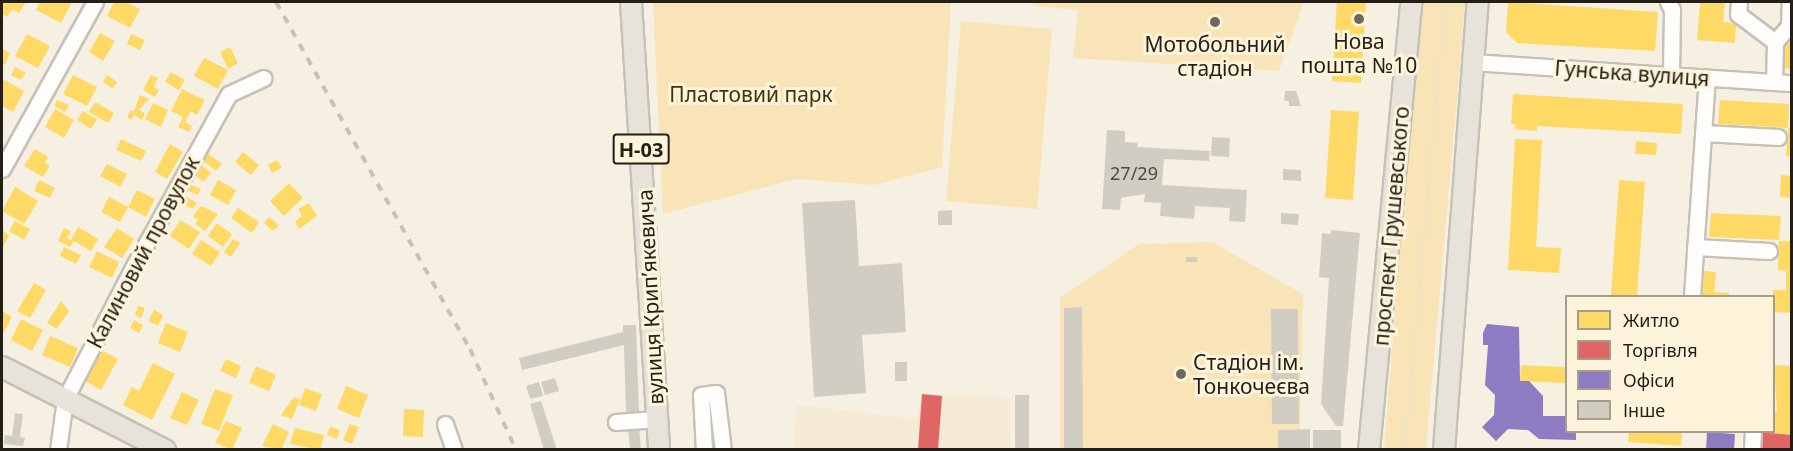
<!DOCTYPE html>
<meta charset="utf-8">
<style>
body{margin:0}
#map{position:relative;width:1793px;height:451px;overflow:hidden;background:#f6f0e3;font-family:"Noto Sans",sans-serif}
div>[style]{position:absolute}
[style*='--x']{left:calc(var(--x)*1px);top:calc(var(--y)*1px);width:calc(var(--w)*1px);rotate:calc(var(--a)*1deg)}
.built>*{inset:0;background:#f5ead4}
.green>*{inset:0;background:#f9e4b8}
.homes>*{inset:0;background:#ffd966}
.shops>*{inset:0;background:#e06666}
.offices>*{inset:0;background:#8e7cc3}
.building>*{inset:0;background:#d2cdc3}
.path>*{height:2px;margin-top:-1px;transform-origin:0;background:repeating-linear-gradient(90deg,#e2e1dd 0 3px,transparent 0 6px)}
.roads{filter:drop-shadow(2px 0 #c6c1b6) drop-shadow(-2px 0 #c6c1b6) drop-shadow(0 2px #c6c1b6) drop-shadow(0 -2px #c6c1b6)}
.minor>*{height:15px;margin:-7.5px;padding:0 7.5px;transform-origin:7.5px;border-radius:7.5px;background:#fefdfb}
.major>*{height:20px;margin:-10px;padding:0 10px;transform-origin:10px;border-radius:10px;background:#e7e2da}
.rail>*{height:4px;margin-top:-2px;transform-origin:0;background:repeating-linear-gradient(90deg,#c4c2be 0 8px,transparent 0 16px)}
.dots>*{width:16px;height:16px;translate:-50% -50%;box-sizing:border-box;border:3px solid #fef3db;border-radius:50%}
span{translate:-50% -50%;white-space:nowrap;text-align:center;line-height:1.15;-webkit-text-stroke:6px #fef3db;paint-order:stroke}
.number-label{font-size:18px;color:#4f4a41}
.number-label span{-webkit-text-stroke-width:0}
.shield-label span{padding:2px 4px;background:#fef3db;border:2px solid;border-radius:4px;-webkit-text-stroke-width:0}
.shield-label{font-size:20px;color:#231f16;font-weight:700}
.poi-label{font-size:21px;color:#231f16}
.left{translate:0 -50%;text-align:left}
.street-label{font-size:21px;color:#231f16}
.park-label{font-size:21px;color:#453307}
.frame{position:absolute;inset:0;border:3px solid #231f16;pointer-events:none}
.legend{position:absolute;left:1565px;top:295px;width:210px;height:138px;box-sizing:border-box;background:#fef3db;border:2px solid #a69e8c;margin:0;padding:8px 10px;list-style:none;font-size:18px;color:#231f16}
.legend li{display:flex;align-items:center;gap:12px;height:30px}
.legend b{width:30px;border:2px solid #a69e8c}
</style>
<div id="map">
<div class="built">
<div style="clip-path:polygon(921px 393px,1010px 398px,1011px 449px,794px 450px,795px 405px,918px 419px)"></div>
</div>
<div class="green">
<div style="clip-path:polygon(653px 2px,951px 2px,942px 167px,875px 185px,796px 179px,663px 214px)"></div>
<div style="clip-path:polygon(1033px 2px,1304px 2px,1279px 71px,1073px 58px,1078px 10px,1033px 6px)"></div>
<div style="clip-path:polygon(1420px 2px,1465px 2px,1456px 110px,1426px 449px,1384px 450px)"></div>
<div style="clip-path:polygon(961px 21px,1052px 29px,1037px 209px,946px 201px)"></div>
<div style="clip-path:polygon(1212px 242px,1303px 294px,1300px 449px,1060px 449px,1060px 298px,1139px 244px)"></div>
</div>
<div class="homes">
<div style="clip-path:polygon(2px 2px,26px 2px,19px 13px,12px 9px,7px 17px,2px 14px)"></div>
<div style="clip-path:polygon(40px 2px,66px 2px,71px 4px,61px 23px,36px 10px)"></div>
<div style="clip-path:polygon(114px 2px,126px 2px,140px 9px,130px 28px,107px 16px)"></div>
<div style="clip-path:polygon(1337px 2px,1366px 2px,1361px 83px,1332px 81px)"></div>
<div style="clip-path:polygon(1508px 2px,1658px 12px,1655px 51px,1517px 43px,1506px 32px)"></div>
<div style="clip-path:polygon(1700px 2px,1725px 2px,1723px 22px,1736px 23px,1735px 43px,1697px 40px)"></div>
<div style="clip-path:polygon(100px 33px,115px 41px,103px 61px,89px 52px)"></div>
<div style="clip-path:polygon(27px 34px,50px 46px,38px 68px,15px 56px)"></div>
<div style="clip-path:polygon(131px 34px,145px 40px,140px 50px,127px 44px)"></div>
<div style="clip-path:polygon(1784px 43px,1792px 44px,1792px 69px,1782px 68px)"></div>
<div style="clip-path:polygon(230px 47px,238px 63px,228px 69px,220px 52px)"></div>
<div style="clip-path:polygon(2px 49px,10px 53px,5px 65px,2px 63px)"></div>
<div style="clip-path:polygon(204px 58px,228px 70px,218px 89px,194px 76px)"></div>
<div style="clip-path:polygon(15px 67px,26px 73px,21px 80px,11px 75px)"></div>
<div style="clip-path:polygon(171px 72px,185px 80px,179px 90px,165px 82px)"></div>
<div style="clip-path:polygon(73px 75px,97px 87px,87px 106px,63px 94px)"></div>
<div style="clip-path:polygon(107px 75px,117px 82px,113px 89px,103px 82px)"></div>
<div style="clip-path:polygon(151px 75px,158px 78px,154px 87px,159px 90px,155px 97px,143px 90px)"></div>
<div style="clip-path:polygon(2px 79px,24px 91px,13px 112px,2px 106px)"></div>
<div style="clip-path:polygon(182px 89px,205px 100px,197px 115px,191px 111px,185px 122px,192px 126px,189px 132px,178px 127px,183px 117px,171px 111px)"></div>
<div style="clip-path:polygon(1513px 94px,1683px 104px,1681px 134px,1537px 126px,1537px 131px,1515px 129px,1515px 124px,1511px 124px)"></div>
<div style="clip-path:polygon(140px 95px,149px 99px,139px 110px,145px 113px,142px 120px,134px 115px,131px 120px,127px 117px,131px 110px,134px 111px)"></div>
<div style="clip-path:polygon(57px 100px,69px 105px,65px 112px,54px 106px)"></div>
<div style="clip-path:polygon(1720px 100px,1789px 104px,1788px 128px,1718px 124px)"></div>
<div style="clip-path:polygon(95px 102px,114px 113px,108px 123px,89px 112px)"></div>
<div style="clip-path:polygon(153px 103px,168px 110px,161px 127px,145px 119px)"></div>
<div style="clip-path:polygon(55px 109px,74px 120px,64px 138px,45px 127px)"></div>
<div style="clip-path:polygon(1331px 110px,1359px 112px,1353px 200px,1325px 198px)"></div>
<div style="clip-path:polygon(83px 111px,97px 119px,91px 129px,77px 120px)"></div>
<div style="clip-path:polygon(1788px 128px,1792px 128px,1792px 156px,1786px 156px)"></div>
<div style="clip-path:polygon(121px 139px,146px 151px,141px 161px,116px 150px)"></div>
<div style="clip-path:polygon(1515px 139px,1542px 140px,1536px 247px,1561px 248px,1559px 273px,1508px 270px)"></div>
<div style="clip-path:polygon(1636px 141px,1657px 143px,1656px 155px,1635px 154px)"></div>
<div style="clip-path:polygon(170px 144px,183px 152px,167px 179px,155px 172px)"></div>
<div style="clip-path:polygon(35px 149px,48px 157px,45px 163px,50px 166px,43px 177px,24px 166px)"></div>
<div style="clip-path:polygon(243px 152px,259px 165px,251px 175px,235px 162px)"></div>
<div style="clip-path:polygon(209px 154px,222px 164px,216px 171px,203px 161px)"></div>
<div style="clip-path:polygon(277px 160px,282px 168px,272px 173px,268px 165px)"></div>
<div style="clip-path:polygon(107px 164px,127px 174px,120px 187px,100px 176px)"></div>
<div style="clip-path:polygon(201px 165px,211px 173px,203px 182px,194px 174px)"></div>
<div style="clip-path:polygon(1781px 175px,1792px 176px,1792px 198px,1780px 197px)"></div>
<div style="clip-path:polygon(39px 180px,55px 188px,50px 198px,34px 191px)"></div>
<div style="clip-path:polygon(218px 180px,236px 190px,228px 205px,210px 195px)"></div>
<div style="clip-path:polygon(1619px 180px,1645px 182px,1637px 296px,1611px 296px)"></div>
<div style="clip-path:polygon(289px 183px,303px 198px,284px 216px,270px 201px)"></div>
<div style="clip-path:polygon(189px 184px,201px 189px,198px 195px,186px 190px)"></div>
<div style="clip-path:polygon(15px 187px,38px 201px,24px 224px,2px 211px)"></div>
<div style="clip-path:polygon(137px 190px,155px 199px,146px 217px,128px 207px,120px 222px,101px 212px,109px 197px,128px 207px)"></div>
<div style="clip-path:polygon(187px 197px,197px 203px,192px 209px,183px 203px)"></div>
<div style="clip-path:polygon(309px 203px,317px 216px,299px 229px,295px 221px,302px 216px,298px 209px)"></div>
<div style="clip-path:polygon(201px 206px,218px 214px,205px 231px,195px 224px,198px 220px,193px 216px)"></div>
<div style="clip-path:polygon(238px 208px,259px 222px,252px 233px,231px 218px)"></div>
<div style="clip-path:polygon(1711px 213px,1781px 216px,1779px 240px,1709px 237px)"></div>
<div style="clip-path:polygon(269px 217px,279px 225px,273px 231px,264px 223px)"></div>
<div style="clip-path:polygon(180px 220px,200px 232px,189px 249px,170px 236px)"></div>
<div style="clip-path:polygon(15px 221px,30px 229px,24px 240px,9px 231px)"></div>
<div style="clip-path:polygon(217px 223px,232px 234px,223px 247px,208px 236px)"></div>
<div style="clip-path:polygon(78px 227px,98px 239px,91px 251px,74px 241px,70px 247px,58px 241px,64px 228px,71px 231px,67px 238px,71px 240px)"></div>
<div style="clip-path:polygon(117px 228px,134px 239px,122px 258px,104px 247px)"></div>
<div style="clip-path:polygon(2px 230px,9px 235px,2px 249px)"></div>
<div style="clip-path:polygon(233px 239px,240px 243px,231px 257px,224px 252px)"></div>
<div style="clip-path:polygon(201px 240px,220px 252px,211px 266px,192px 254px)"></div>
<div style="clip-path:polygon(1779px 241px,1792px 241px,1792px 313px,1774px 312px,1773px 290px,1786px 290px,1786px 271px,1778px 270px)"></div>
<div style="clip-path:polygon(64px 247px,81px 255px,76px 264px,60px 256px)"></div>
<div style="clip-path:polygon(97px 251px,119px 262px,112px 278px,89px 267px)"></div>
<div style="clip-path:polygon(1704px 271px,1716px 272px,1714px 292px,1729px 293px,1729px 296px,1702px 296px)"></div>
<div style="clip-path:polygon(34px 283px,46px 290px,30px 318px,17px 311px)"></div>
<div style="clip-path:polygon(61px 301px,69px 311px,57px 329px,47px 323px)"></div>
<div style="clip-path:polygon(138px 306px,145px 308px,141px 318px,135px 315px)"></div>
<div style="clip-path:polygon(154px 310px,163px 315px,158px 326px,148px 321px)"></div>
<div style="clip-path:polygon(2px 311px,12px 317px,2px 336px)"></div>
<div style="clip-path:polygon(21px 319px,43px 330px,32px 351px,11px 340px)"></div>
<div style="clip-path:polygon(134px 320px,143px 325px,139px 333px,130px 328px)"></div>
<div style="clip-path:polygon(166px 323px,188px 332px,180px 352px,158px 343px)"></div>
<div style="clip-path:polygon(50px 336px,78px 348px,70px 367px,42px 355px)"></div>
<div style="clip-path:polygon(101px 350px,118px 359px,101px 390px,85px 381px)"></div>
<div style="clip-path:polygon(226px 359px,241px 366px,236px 378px,220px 371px)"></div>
<div style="clip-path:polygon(153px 363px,175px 374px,152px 420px,123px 405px,132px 387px,139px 391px)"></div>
<div style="clip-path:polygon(1521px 365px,1566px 367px,1566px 383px,1520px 381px)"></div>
<div style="clip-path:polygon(1774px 365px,1792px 366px,1792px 435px,1766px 433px,1774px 432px,1774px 412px,1777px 412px)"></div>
<div style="clip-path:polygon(256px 366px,276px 375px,269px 391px,249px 383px)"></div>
<div style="clip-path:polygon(346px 386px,368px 395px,359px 418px,337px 409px)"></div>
<div style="clip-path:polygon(305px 388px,322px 394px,316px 411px,299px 405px)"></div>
<div style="clip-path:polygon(215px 389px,233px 395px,219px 431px,201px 424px)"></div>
<div style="clip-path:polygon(182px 392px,199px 400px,187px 425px,170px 418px)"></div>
<div style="clip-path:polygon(294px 397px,300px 399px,292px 419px,281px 415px)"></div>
<div style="clip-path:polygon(404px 409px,424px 410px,423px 437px,403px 436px)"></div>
<div style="clip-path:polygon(226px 421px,242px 428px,232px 450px,215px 443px)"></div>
<div style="clip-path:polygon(273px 424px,289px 432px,281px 450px,262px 446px)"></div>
<div style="clip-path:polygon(350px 424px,359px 427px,352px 444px,343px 440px)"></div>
<div style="clip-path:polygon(330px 427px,340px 430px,337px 439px,327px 435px)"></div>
<div style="clip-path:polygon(295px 428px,324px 435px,320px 450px,290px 444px)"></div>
<div style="clip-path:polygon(1629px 432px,1682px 432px,1681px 446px,1628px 442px)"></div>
</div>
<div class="shops">
<div style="clip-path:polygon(922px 394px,942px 396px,938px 450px,918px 450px)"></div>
<div style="clip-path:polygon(1759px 432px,1792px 435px,1792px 450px,1759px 449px)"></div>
</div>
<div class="offices">
<div style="clip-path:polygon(1487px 324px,1519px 327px,1520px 381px,1529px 381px,1543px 396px,1543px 416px,1566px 416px,1566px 432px,1576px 432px,1576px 440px,1539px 439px,1528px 430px,1508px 429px,1496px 441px,1482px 427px,1494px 415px,1495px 395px,1485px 385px,1488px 345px,1483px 345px,1483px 333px)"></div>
<div style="clip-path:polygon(1707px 432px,1735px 434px,1734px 450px,1706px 450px)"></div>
</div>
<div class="building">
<div style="clip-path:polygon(1285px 91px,1296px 91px,1301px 106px,1289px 106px,1289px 101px,1284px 101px)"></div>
<div style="clip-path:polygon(1107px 130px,1125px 131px,1125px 142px,1138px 143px,1137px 147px,1210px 151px,1209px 161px,1164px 159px,1162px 185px,1247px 190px,1245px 222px,1229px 221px,1230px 208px,1195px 206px,1194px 219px,1160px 216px,1161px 203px,1144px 202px,1145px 194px,1121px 198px,1120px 210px,1102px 209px)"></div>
<div style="clip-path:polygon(1212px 137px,1230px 138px,1229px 157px,1211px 156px)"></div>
<div style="clip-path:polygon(1283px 169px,1301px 170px,1301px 181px,1283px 180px)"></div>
<div style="clip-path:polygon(855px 200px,859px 266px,902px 263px,906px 332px,862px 335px,866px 393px,814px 397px,802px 203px)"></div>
<div style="clip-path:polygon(952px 210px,952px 225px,938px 225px,938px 211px)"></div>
<div style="clip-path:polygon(1281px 213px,1299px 214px,1298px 225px,1281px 224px)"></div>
<div style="clip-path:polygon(1331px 230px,1360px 233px,1343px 426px,1336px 426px,1321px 404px,1329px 278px,1319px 277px,1322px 233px,1331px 234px)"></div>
<div style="clip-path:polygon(1186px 257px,1197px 257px,1197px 262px,1186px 262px)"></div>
<div style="clip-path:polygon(1082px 307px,1083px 450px,1064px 450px,1064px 308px)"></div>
<div style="clip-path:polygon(1271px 309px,1298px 309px,1299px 424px,1272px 424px)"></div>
<div style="clip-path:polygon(623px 325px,636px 325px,639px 414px,626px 414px,624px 345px,522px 370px,519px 358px,623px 332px)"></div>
<div style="clip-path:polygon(895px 362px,907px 362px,907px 381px,895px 381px)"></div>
<div style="clip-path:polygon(555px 378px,559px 391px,545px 395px,541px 382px)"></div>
<div style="clip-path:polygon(539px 382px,543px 396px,530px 399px,526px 386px)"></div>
<div style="clip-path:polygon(1015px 395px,1029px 395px,1029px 450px,1015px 450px)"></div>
<div style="clip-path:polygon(541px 401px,557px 450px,544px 450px,530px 404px)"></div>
<div style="clip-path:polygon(15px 413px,23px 414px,20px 437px,25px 438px,23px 446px,4px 444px,5px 435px,12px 436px)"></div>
<div style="clip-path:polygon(628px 426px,639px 426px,641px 450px,630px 450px)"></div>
<div style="clip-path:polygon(1310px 429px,1310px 450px,1278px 450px,1278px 430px)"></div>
<div style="clip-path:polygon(1313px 430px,1341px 430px,1341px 450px,1313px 450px)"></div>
</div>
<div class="path">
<div style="--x:1405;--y:450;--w:450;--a:-84.9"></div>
</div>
<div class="roads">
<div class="minor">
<div style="--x:1668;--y:2;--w:9;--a:63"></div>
<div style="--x:1672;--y:10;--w:65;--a:90.9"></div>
<div style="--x:1739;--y:2;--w:12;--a:95"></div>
<div style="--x:1738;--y:14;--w:46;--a:37.1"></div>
<div style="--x:1775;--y:42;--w:40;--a:91.4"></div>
<div style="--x:1775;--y:42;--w:21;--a:-49"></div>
<div style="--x:1789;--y:26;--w:24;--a:-88"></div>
<div style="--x:1472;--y:62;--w:321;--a:3.8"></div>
<div style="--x:1703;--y:133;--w:75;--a:3.1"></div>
<div style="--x:2;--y:169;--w:191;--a:-60.9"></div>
<div style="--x:1695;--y:247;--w:74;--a:3.1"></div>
<div style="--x:1692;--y:296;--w:219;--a:-86.1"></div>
<div style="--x:616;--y:422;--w:41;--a:-4.2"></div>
<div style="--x:445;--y:424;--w:28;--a:71"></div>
<div style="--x:58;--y:450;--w:51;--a:-82.2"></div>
<div style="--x:65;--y:399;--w:152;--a:-62.6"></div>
<div style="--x:135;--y:264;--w:194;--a:-61.1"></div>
<div style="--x:229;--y:94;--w:38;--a:-25"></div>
<div style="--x:704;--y:450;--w:55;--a:-93.1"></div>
<div style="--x:701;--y:395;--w:15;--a:-8"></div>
<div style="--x:716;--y:393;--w:57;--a:83"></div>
<div style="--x:1752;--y:450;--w:18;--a:-87"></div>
</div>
<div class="major">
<div style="--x:631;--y:2;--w:449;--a:86.4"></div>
<div style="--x:2;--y:367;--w:183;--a:27"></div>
<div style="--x:1369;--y:450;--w:450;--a:-84.6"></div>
<div style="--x:1444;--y:450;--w:449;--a:-85.7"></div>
</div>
</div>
<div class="rail">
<div style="--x:276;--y:2;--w:398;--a:60.8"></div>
<div style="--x:470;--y:349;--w:111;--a:65.5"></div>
</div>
<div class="dots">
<div style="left:1359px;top:19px;background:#6d685e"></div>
<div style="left:1215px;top:22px;background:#6d685e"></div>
<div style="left:1181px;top:374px;background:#6d685e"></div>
</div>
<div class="number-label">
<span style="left:1134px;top:173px">27/29</span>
</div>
<div class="shield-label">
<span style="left:641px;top:149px">Н-03</span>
</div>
<div class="poi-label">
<span style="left:1359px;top:53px">Нова<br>пошта №10</span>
<span style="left:1215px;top:56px">Мотобольний<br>стадіон</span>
<span class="left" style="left:1193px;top:374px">Стадіон ім.<br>Тонкочеєва</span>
</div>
<div class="street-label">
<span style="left:1632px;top:73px;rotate:4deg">Гунська вулиця</span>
<span style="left:1391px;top:226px;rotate:-85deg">проспект Грушевського</span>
<span style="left:143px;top:252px;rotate:-62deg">Калиновий провулок</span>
<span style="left:650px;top:297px;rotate:-93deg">вулиця Крипʼякевича</span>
</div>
<div class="park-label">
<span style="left:751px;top:94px">Пластовий парк</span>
</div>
<div class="frame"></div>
<ul class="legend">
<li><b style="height:16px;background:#ffd966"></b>Житло</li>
<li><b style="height:16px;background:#e06666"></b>Торгівля</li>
<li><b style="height:16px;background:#8e7cc3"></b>Офіси</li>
<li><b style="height:16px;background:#d2cdc3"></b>Інше</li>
</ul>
</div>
